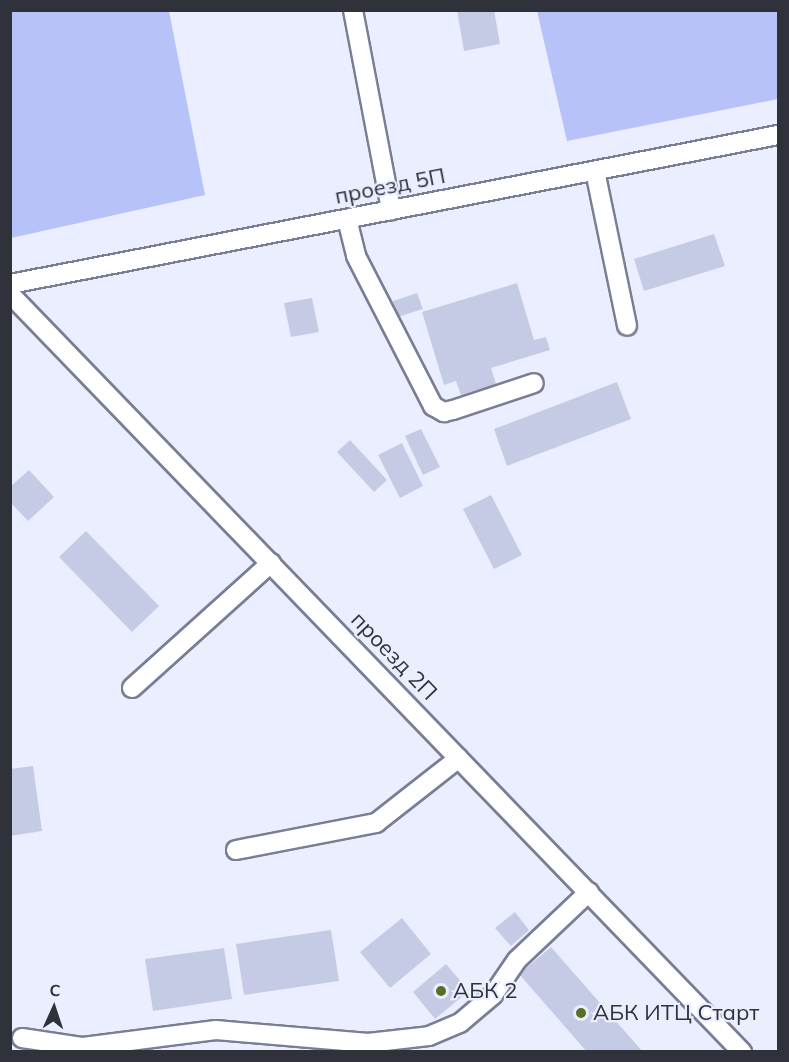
<!DOCTYPE html>
<meta charset="utf-8">
<style>
body{margin:0}
#map{position:relative;width:789px;height:1062px;overflow:hidden;background:#eaeefe;font-family:Mulish,sans-serif}
div>[style]{position:absolute}
[style*='--x']{left:calc(var(--x)*1px);top:calc(var(--y)*1px);width:calc(var(--w)*1px);rotate:calc(var(--a)*1deg)}
.green>*{inset:0;background:#b7c2f9}
.building>*{inset:0;background:#c6cbe5}
.roads{filter:drop-shadow(2px 0 #797e96) drop-shadow(-2px 0 #797e96) drop-shadow(0 2px #797e96) drop-shadow(0 -2px #797e96)}
.minor>*{height:18px;margin:-9px;padding:0 9px;transform-origin:9px;border-radius:9px;background:#fff}
.dots>*{width:16px;height:16px;translate:-50% -50%;box-sizing:border-box;border:3px solid #eaeefe;border-radius:50%}
span{translate:-50% -50%;white-space:nowrap;text-align:center;line-height:1.15;-webkit-text-stroke:4.5px #eaeefe;paint-order:stroke}
.street-label{font-size:22px;color:#2f313b}
.poi-label{font-size:22px;color:#2f313b}
.left{translate:0 -50%;text-align:left}
.frame{position:absolute;inset:0;border:12px solid #2f313b;pointer-events:none}
.north{position:absolute;left:24px;top:978px;width:60px;height:60px;-webkit-text-stroke:4px #eaeefe;paint-order:stroke;rotate:3deg;font-size:16px;font-weight:700;line-height:24px;text-align:center;color:#2f313b}
.north::after{content:'';display:block;margin:auto;width:21px;height:27px;background:#2f313b;clip-path:polygon(50% 0,100% 100%,50% 72%,0 100%)}
</style>
<div id="map">
<div class="green">
<div style="clip-path:polygon(10px 11px,169px 11px,205px 195px,11px 238px)"></div>
<div style="clip-path:polygon(537px 11px,778px 11px,778px 99px,567px 141px)"></div>
</div>
<div class="building">
<div style="clip-path:polygon(457px 10px,494px 10px,500px 44px,464px 51px)"></div>
<div style="clip-path:polygon(714px 234px,725px 266px,644px 291px,634px 259px)"></div>
<div style="clip-path:polygon(517px 283px,534px 340px,546px 337px,550px 350px,491px 368px,496px 384px,461px 395px,456px 381px,444px 385px,422px 312px)"></div>
<div style="clip-path:polygon(417px 293px,423px 309px,398px 317px,393px 301px)"></div>
<div style="clip-path:polygon(312px 298px,319px 332px,291px 337px,284px 303px)"></div>
<div style="clip-path:polygon(617px 382px,631px 419px,507px 466px,494px 429px)"></div>
<div style="clip-path:polygon(421px 429px,440px 467px,423px 475px,405px 436px)"></div>
<div style="clip-path:polygon(350px 440px,387px 480px,374px 492px,337px 452px)"></div>
<div style="clip-path:polygon(402px 443px,423px 486px,400px 498px,378px 455px)"></div>
<div style="clip-path:polygon(29px 470px,54px 497px,28px 521px,10px 502px,10px 487px)"></div>
<div style="clip-path:polygon(491px 495px,522px 555px,494px 569px,463px 509px)"></div>
<div style="clip-path:polygon(86px 531px,159px 606px,132px 632px,59px 557px)"></div>
<div style="clip-path:polygon(33px 766px,42px 831px,10px 836px,10px 769px)"></div>
<div style="clip-path:polygon(515px 912px,529px 930px,511px 946px,495px 928px)"></div>
<div style="clip-path:polygon(402px 918px,431px 954px,390px 988px,360px 952px)"></div>
<div style="clip-path:polygon(331px 930px,339px 981px,244px 995px,236px 944px)"></div>
<div style="clip-path:polygon(551px 947px,643px 1052px,587px 1052px,519px 974px)"></div>
<div style="clip-path:polygon(224px 948px,232px 999px,153px 1011px,145px 959px)"></div>
<div style="clip-path:polygon(446px 964px,469px 991px,435px 1019px,413px 992px)"></div>
</div>
<div class="roads">
<div class="minor">
<div style="--x:353;--y:10;--w:204;--a:79.2"></div>
<div style="--x:595;--y:171;--w:158;--a:78.3"></div>
<div style="--x:347;--y:219;--w:38;--a:76"></div>
<div style="--x:356;--y:256;--w:169;--a:62.8"></div>
<div style="--x:433;--y:406;--w:13;--a:29"></div>
<div style="--x:444;--y:412;--w:9;--a:-13"></div>
<div style="--x:453;--y:410;--w:85;--a:-18.4"></div>
<div style="--x:10;--y:284;--w:782;--a:-10.98"></div>
<div style="--x:10;--y:294;--w:1054;--a:46"></div>
<div style="--x:132;--y:688;--w:187;--a:-42"></div>
<div style="--x:236;--y:850;--w:143;--a:-10.9"></div>
<div style="--x:376;--y:823;--w:105;--a:-38.1"></div>
<div style="--x:22;--y:1038;--w:62;--a:8.4"></div>
<div style="--x:83;--y:1047;--w:134;--a:-7.3"></div>
<div style="--x:216;--y:1030;--w:153;--a:4.9"></div>
<div style="--x:368;--y:1043;--w:61;--a:-6.5"></div>
<div style="--x:429;--y:1036;--w:34;--a:-23"></div>
<div style="--x:460;--y:1023;--w:43;--a:-40.3"></div>
<div style="--x:493;--y:995;--w:42;--a:-55.6"></div>
<div style="--x:517;--y:960;--w:99;--a:-43.4"></div>
</div>
</div>
<div class="dots">
<div style="left:441px;top:991px;background:#577022"></div>
<div style="left:581px;top:1013px;background:#577022"></div>
</div>
<div class="street-label">
<span style="left:390px;top:186px;rotate:-11deg">проезд 5П</span>
<span style="left:394px;top:656px;rotate:46deg">проезд 2П</span>
</div>
<div class="poi-label">
<span class="left" style="left:453px;top:991px">АБК 2</span>
<span class="left" style="left:593px;top:1013px">АБК ИТЦ Старт</span>
</div>
<div class="frame"></div>
<div class="north">С</div>
</div>
